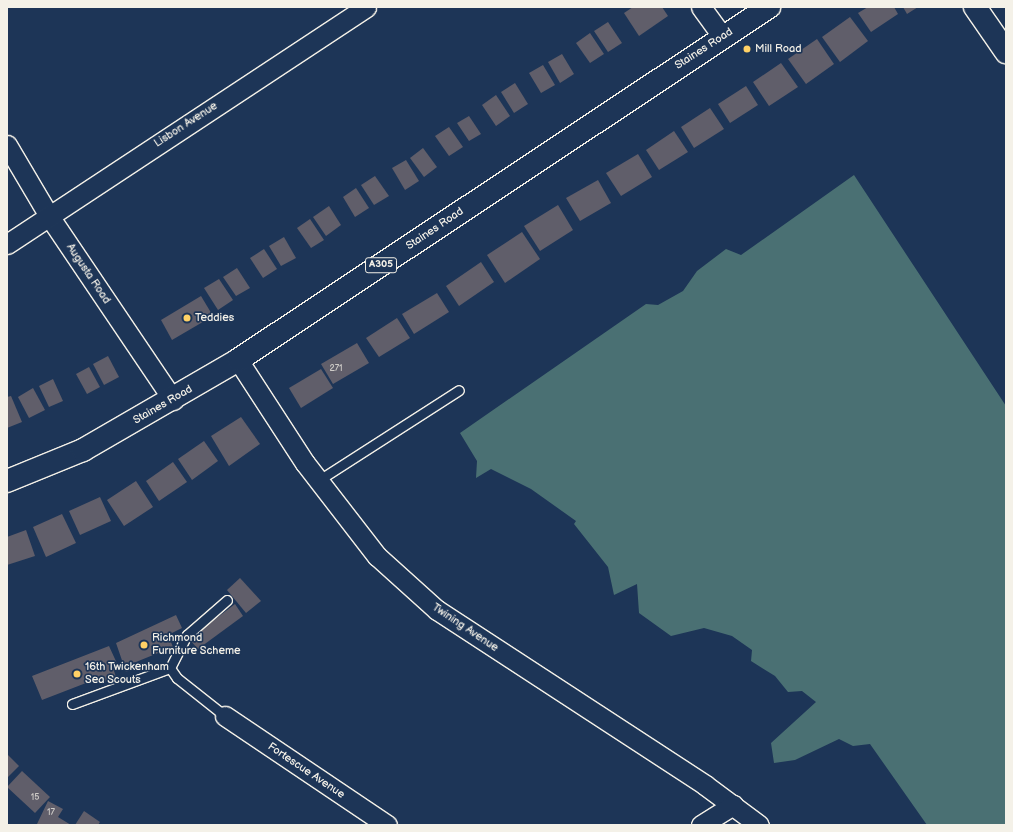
<!DOCTYPE html>
<style>
body{margin:0}
#map{position:relative;width:1013px;height:832px;overflow:hidden;background:#1d3557;font-family:"Balsamiq Sans",sans-serif}
div>[style]{position:absolute}
[style*='--x']{left:calc(var(--x)*1px);top:calc(var(--y)*1px);width:calc(var(--w)*1px);rotate:calc(var(--a)*1deg)}
.green>*{inset:0;background:#4a7073}
.building>*{inset:0;background:#605e6a}
.roads{filter:drop-shadow(1px 0 #f4f1e8) drop-shadow(-1px 0 #f4f1e8) drop-shadow(0 1px #f4f1e8) drop-shadow(0 -1px #f4f1e8)}
.service>*{height:9px;margin:-4.5px;padding:0 4.5px;transform-origin:4.5px;border-radius:4.5px;background:#1d3557}
.minor>*{height:19px;margin:-9.5px;padding:0 9.5px;transform-origin:9.5px;border-radius:9.5px;background:#1d3557}
.tertiary>*{height:22px;margin:-11px;padding:0 11px;transform-origin:11px;border-radius:11px;background:#1d3557}
.primary>*{height:22px;margin:-11px;padding:0 11px;transform-origin:11px;border-radius:11px;background:#1d3557}
.dots>*{width:11px;height:11px;translate:-50% -50%;box-sizing:border-box;border:2px solid #1d3557;border-radius:50%}
span{translate:-50% -50%;white-space:nowrap;text-align:center;line-height:1.15;-webkit-text-stroke:3.5px #1d3557;paint-order:stroke}
.number-label{font-size:9px;color:#cfccc8}
.number-label span{-webkit-text-stroke-width:0}
.shield-label span{padding:1px 3px;background:#1d3557;border:1px solid;border-radius:3px;-webkit-text-stroke-width:0}
.shield-label{font-size:10px;color:#f4f1e8;font-weight:700}
.street-label{font-size:11px;color:#f4f1e8}
.poi-label{font-size:11px;color:#f4f1e8}
.left{translate:0 -50%;text-align:left}
.frame{position:absolute;inset:0;border:8px solid #f4f1e8;pointer-events:none}
</style>
<div id="map">
<div class="green">
<div style="clip-path:polygon(854px 175px,1006px 406px,1006px 825px,927px 825px,870px 744px,853px 746px,839px 739px,795px 760px,774px 763px,771px 743px,816px 702px,802px 691px,788px 692px,775px 676px,751px 661px,752px 650px,732px 636px,704px 628px,671px 636px,639px 613px,637px 584px,614px 595px,608px 567px,574px 524px,576px 521px,531px 489px,491px 469px,476px 478px,477px 461px,460px 433px,646px 304px,658px 305px,683px 291px,697px 271px,726px 249px,741px 255px)"></div>
</div>
<div class="building">
<div style="clip-path:polygon(633px 7px,662px 7px,668px 16px,639px 36px,624px 13px)"></div>
<div style="clip-path:polygon(868px 7px,894px 7px,898px 14px,871px 32px,858px 13px)"></div>
<div style="clip-path:polygon(903px 7px,918px 7px,907px 14px)"></div>
<div style="clip-path:polygon(850px 17px,868px 41px,840px 62px,822px 37px)"></div>
<div style="clip-path:polygon(608px 22px,622px 43px,608px 52px,594px 31px)"></div>
<div style="clip-path:polygon(590px 33px,604px 54px,590px 63px,576px 43px)"></div>
<div style="clip-path:polygon(817px 39px,834px 64px,806px 84px,788px 59px)"></div>
<div style="clip-path:polygon(562px 54px,574px 74px,560px 83px,548px 62px)"></div>
<div style="clip-path:polygon(781px 63px,798px 87px,769px 106px,753px 82px)"></div>
<div style="clip-path:polygon(543px 65px,555px 85px,541px 93px,529px 73px)"></div>
<div style="clip-path:polygon(515px 83px,528px 104px,514px 113px,501px 92px)"></div>
<div style="clip-path:polygon(746px 86px,758px 105px,730px 123px,718px 104px)"></div>
<div style="clip-path:polygon(496px 95px,510px 116px,496px 126px,482px 105px)"></div>
<div style="clip-path:polygon(710px 108px,724px 129px,694px 148px,681px 127px)"></div>
<div style="clip-path:polygon(469px 116px,481px 134px,469px 141px,457px 123px)"></div>
<div style="clip-path:polygon(449px 127px,463px 147px,449px 156px,435px 136px)"></div>
<div style="clip-path:polygon(674px 131px,688px 152px,659px 170px,646px 150px)"></div>
<div style="clip-path:polygon(423px 148px,437px 167px,424px 177px,410px 158px)"></div>
<div style="clip-path:polygon(638px 154px,652px 177px,621px 196px,606px 173px)"></div>
<div style="clip-path:polygon(406px 160px,419px 181px,405px 190px,392px 168px)"></div>
<div style="clip-path:polygon(375px 176px,389px 196px,374px 205px,361px 185px)"></div>
<div style="clip-path:polygon(598px 180px,611px 203px,580px 221px,566px 198px)"></div>
<div style="clip-path:polygon(356px 188px,369px 208px,355px 217px,343px 197px)"></div>
<div style="clip-path:polygon(558px 205px,573px 230px,540px 251px,524px 226px)"></div>
<div style="clip-path:polygon(329px 206px,341px 225px,326px 236px,313px 217px)"></div>
<div style="clip-path:polygon(310px 219px,324px 240px,311px 248px,297px 228px)"></div>
<div style="clip-path:polygon(522px 232px,540px 259px,505px 283px,487px 255px)"></div>
<div style="clip-path:polygon(284px 237px,296px 258px,281px 266px,269px 246px)"></div>
<div style="clip-path:polygon(264px 249px,277px 269px,263px 278px,250px 258px)"></div>
<div style="clip-path:polygon(481px 262px,494px 282px,459px 306px,446px 286px)"></div>
<div style="clip-path:polygon(237px 268px,250px 288px,236px 296px,223px 277px)"></div>
<div style="clip-path:polygon(219px 279px,233px 300px,218px 310px,204px 288px)"></div>
<div style="clip-path:polygon(437px 293px,449px 312px,414px 334px,402px 314px)"></div>
<div style="clip-path:polygon(201px 296px,213px 316px,172px 340px,161px 320px)"></div>
<div style="clip-path:polygon(397px 318px,410px 338px,379px 357px,366px 338px)"></div>
<div style="clip-path:polygon(357px 343px,369px 363px,333px 384px,321px 364px)"></div>
<div style="clip-path:polygon(108px 356px,119px 377px,104px 385px,93px 364px)"></div>
<div style="clip-path:polygon(89px 367px,100px 387px,87px 394px,76px 374px)"></div>
<div style="clip-path:polygon(321px 369px,333px 388px,301px 408px,289px 388px)"></div>
<div style="clip-path:polygon(53px 379px,63px 401px,49px 407px,39px 386px)"></div>
<div style="clip-path:polygon(33px 388px,45px 410px,29px 418px,18px 397px)"></div>
<div style="clip-path:polygon(11px 396px,22px 422px,7px 428px,7px 397px)"></div>
<div style="clip-path:polygon(241px 417px,260px 444px,229px 466px,211px 436px)"></div>
<div style="clip-path:polygon(204px 441px,218px 461px,192px 480px,178px 459px)"></div>
<div style="clip-path:polygon(173px 462px,187px 482px,159px 501px,146px 481px)"></div>
<div style="clip-path:polygon(136px 481px,153px 507px,124px 526px,107px 500px)"></div>
<div style="clip-path:polygon(100px 497px,111px 521px,80px 535px,69px 511px)"></div>
<div style="clip-path:polygon(62px 514px,76px 543px,46px 557px,33px 527px)"></div>
<div style="clip-path:polygon(26px 530px,35px 556px,7px 565px,7px 537px)"></div>
<div style="clip-path:polygon(240px 578px,261px 601px,246px 613px,227px 590px)"></div>
<div style="clip-path:polygon(235px 604px,243px 616px,198px 649px,189px 639px)"></div>
<div style="clip-path:polygon(176px 615px,182px 628px,168px 635px,173px 647px,131px 664px,133px 669px,126px 672px,116px 643px)"></div>
<div style="clip-path:polygon(109px 646px,120px 670px,114px 671px,116px 677px,102px 683px,99px 678px,42px 700px,32px 676px)"></div>
<div style="clip-path:polygon(7px 754px,19px 766px,7px 778px)"></div>
<div style="clip-path:polygon(22px 771px,50px 797px,35px 813px,7px 787px)"></div>
<div style="clip-path:polygon(48px 801px,63px 809px,58px 817px,71px 825px,37px 824px)"></div>
<div style="clip-path:polygon(84px 811px,100px 822px,98px 825px,75px 825px)"></div>
</div>
<div class="roads">
<div class="service">
<div style="--x:319;--y:480;--w:166;--a:-32.7"></div>
<div style="--x:170;--y:668;--w:37;--a:-63"></div>
<div style="--x:187;--y:635;--w:53;--a:-41.2"></div>
<div style="--x:72;--y:704;--w:104;--a:-20.2"></div>
<div style="--x:170;--y:668;--w:12;--a:55"></div>
<div style="--x:177;--y:678;--w:61;--a:38.4"></div>
</div>
<div class="minor">
<div style="--x:701;--y:7;--w:37;--a:54"></div>
<div style="--x:7;--y:145;--w:82;--a:59.4"></div>
<div style="--x:49;--y:216;--w:222;--a:56"></div>
<div style="--x:7;--y:244;--w:430;--a:-33.4"></div>
<div style="--x:238;--y:360;--w:123;--a:57"></div>
<div style="--x:305;--y:463;--w:118;--a:52.3"></div>
<div style="--x:377;--y:556;--w:81;--a:42"></div>
<div style="--x:437;--y:610;--w:320;--a:33.1"></div>
<div style="--x:705;--y:785;--w:67;--a:36.5"></div>
<div style="--x:225;--y:716;--w:195;--a:33.9"></div>
<div style="--x:701;--y:825;--w:38;--a:-32"></div>
</div>
<div class="tertiary">
<div style="--x:975;--y:7;--w:55;--a:55.4"></div>
</div>
<div class="primary">
<div style="--x:7;--y:481;--w:82;--a:-22.2"></div>
<div style="--x:83;--y:450;--w:179;--a:-30.1"></div>
<div style="--x:238;--y:360;--w:638;--a:-33.62"></div>
</div>
</div>
<div class="dots">
<div style="left:747px;top:49px;background:#ffd166"></div>
<div style="left:187px;top:318px;background:#ffd166"></div>
<div style="left:144px;top:645px;background:#ffd166"></div>
<div style="left:77px;top:674px;background:#ffd166"></div>
</div>
<div class="number-label">
<span style="left:336px;top:369px">271</span>
<span style="left:35px;top:798px">15</span>
<span style="left:51px;top:813px">17</span>
</div>
<div class="shield-label">
<span style="left:381px;top:265px">A305</span>
</div>
<div class="street-label">
<span style="left:704px;top:49px;rotate:-33deg">Staines Road</span>
<span style="left:186px;top:125px;rotate:-33deg">Lisbon Avenue</span>
<span style="left:435px;top:229px;rotate:-34deg">Staines Road</span>
<span style="left:88px;top:274px;rotate:56deg">Augusta Road</span>
<span style="left:163px;top:405px;rotate:-30deg">Staines Road</span>
<span style="left:465px;top:628px;rotate:34deg">Twining Avenue</span>
<span style="left:306px;top:771px;rotate:34deg">Fortescue Avenue</span>
</div>
<div class="poi-label">
<span class="left" style="left:755px;top:49px">Mill Road</span>
<span class="left" style="left:195px;top:318px">Teddies</span>
<span class="left" style="left:152px;top:645px">Richmond<br>Furniture Scheme</span>
<span class="left" style="left:85px;top:674px">16th Twickenham<br>Sea Scouts</span>
</div>
<div class="frame"></div>
</div>
